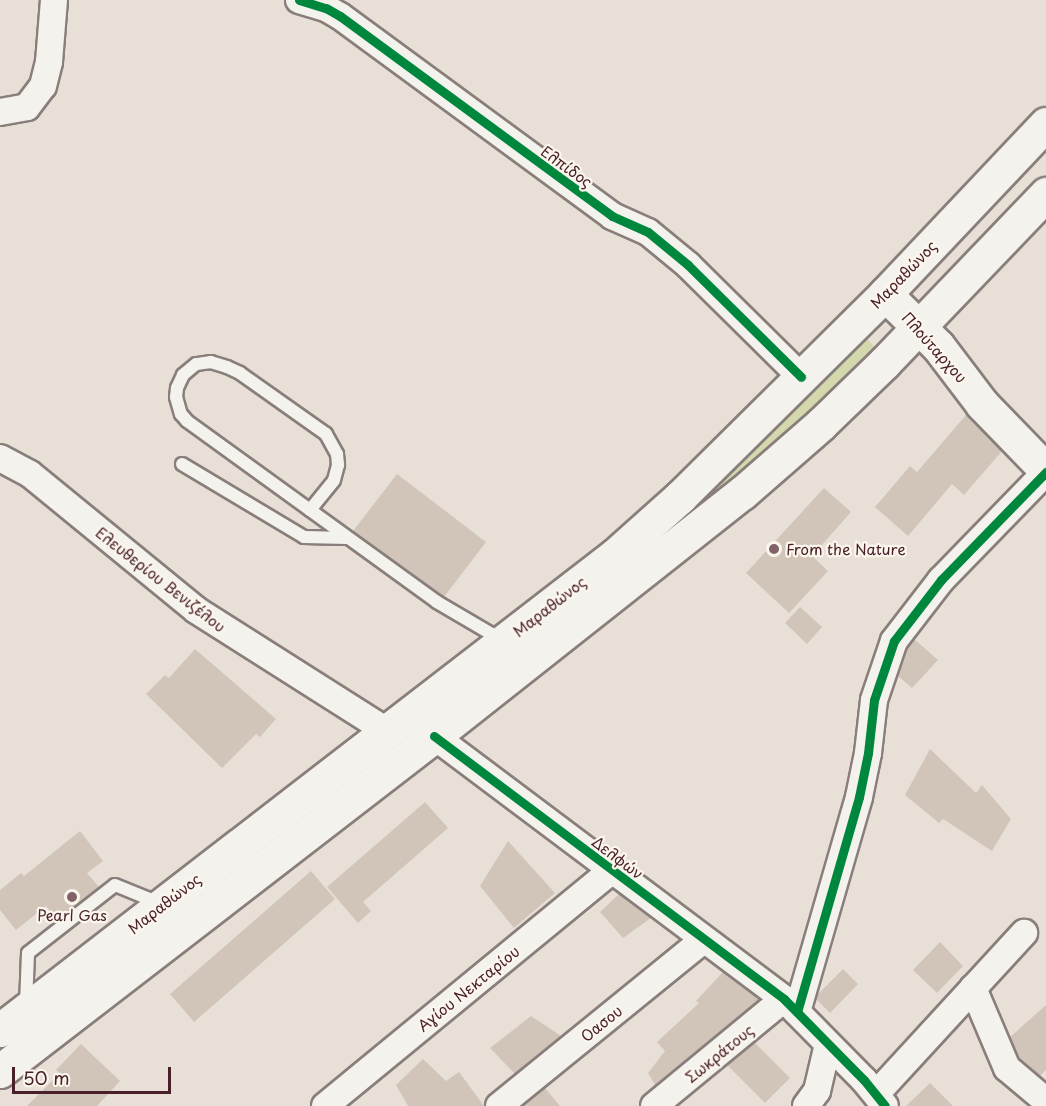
<!DOCTYPE html>
<meta charset="utf-8">
<style>
body{margin:0}
#map{position:relative;width:1046px;height:1106px;overflow:hidden;background:#e8e0d6;font-family:"Playpen Sans",sans-serif}
div>[style]{position:absolute}
[style*='--x']{left:calc(var(--x)*1px);top:calc(var(--y)*1px);width:calc(var(--w)*1px);rotate:calc(var(--a)*1deg)}
.green>*{inset:0;background:#d3d9ac}
.building>*{inset:0;background:#d1c5ba}
.roads{filter:drop-shadow(2px 0 #897e7b) drop-shadow(-2px 0 #897e7b) drop-shadow(0 2px #897e7b) drop-shadow(0 -2px #897e7b)}
.lane>*{height:12px;margin:-6px;padding:0 6px;transform-origin:6px;border-radius:6px;background:#f4f2ed}
.street>*{height:26px;margin:-13px;padding:0 13px;transform-origin:13px;border-radius:13px;background:#f4f2ed}
.secondary>*{height:33px;margin:-16.5px;padding:0 16.5px;transform-origin:16.5px;border-radius:16.5px;background:#f4f2ed}
.primary>*{height:33px;margin:-16.5px;padding:0 16.5px;transform-origin:16.5px;border-radius:16.5px;background:#f4f2ed}
.cycleway>*{height:9px;margin:-4.5px;padding:0 4.5px;transform-origin:4.5px;border-radius:4.5px;background:#00873e}
.dots>*{width:16px;height:16px;translate:-50% -50%;box-sizing:border-box;border:3px solid #fbf7ec;border-radius:50%}
span{translate:-50% -50%;white-space:nowrap;text-align:center;line-height:1.15;-webkit-text-stroke:4.5px #fbf7ec;paint-order:stroke}
.street-label{font-size:15px;color:#4a1f2b}
.poi-label{font-size:15px;color:#4a1f2b}
.left{translate:0 -50%;text-align:left}
.scale{position:absolute;left:12px;top:1067px;width:159px;height:27px;box-sizing:border-box;border:3px solid #4a1f2b;border-top:0;padding-left:8px;font-size:18px;line-height:21px;white-space:nowrap;color:#4a1f2b;-webkit-text-stroke:4px #fbf7ec;paint-order:stroke}
</style>
<div id="map">
<div class="green">
<div style="clip-path:polygon(994px 194px,1000px 200px,919px 283px,913px 277px)"></div>
<div style="clip-path:polygon(865px 337px,877px 349px,826px 402px,622px 572px)"></div>
</div>
<div class="building">
<div style="clip-path:polygon(966px 415px,1002px 451px,964px 495px,952px 484px,908px 536px,875px 507px,910px 466px,917px 472px)"></div>
<div style="clip-path:polygon(397px 474px,486px 542px,444px 597px,353px 531px)"></div>
<div style="clip-path:polygon(824px 488px,851px 512px,812px 556px,828px 571px,789px 613px,746px 573px)"></div>
<div style="clip-path:polygon(800px 607px,822px 627px,807px 644px,785px 623px)"></div>
<div style="clip-path:polygon(914px 639px,938px 660px,912px 688px,898px 676px,907px 648px)"></div>
<div style="clip-path:polygon(195px 649px,276px 719px,260px 737px,256px 734px,222px 768px,146px 694px,165px 675px,169px 678px)"></div>
<div style="clip-path:polygon(930px 749px,976px 793px,982px 785px,1011px 819px,992px 851px,943px 819px,939px 823px,905px 795px)"></div>
<div style="clip-path:polygon(425px 802px,448px 828px,363px 902px,371px 911px,358px 923px,327px 887px)"></div>
<div style="clip-path:polygon(80px 831px,103px 861px,87px 873px,99px 887px,57px 920px,46px 906px,16px 930px,0 910px,0 890px,21px 873px,24px 876px)"></div>
<div style="clip-path:polygon(508px 841px,555px 893px,514px 928px,480px 886px)"></div>
<div style="clip-path:polygon(311px 871px,335px 899px,194px 1022px,170px 994px)"></div>
<div style="clip-path:polygon(619px 894px,651px 918px,623px 938px,600px 912px)"></div>
<div style="clip-path:polygon(940px 942px,963px 966px,937px 993px,913px 970px)"></div>
<div style="clip-path:polygon(843px 969px,858px 984px,830px 1013px,816px 999px,818px 994px)"></div>
<div style="clip-path:polygon(723px 972px,760px 1000px,655px 1085px,648px 1073px,665px 1051px,657px 1042px,699px 1003px,696px 1001px)"></div>
<div style="clip-path:polygon(1046px 1005px,1046px 1070px,1040px 1076px,1019px 1059px,1010px 1037px)"></div>
<div style="clip-path:polygon(531px 1016px,561px 1036px,515px 1074px,490px 1048px)"></div>
<div style="clip-path:polygon(755px 1043px,790px 1078px,765px 1103px,727px 1065px)"></div>
<div style="clip-path:polygon(81px 1044px,120px 1081px,97px 1106px,27px 1106px,60px 1073px,56px 1070px)"></div>
<div style="clip-path:polygon(423px 1059px,446px 1081px,459px 1072px,484px 1106px,408px 1106px,396px 1085px)"></div>
<div style="clip-path:polygon(930px 1083px,953px 1106px,906px 1106px)"></div>
<div style="clip-path:polygon(545px 1088px,560px 1106px,524px 1106px,527px 1103px)"></div>
</div>
<div class="roads">
<div class="lane">
<div style="--x:182;--y:464;--w:142;--a:30.9"></div>
<div style="--x:304;--y:537;--w:43;--a:1.3"></div>
<div style="--x:310;--y:510;--w:38;--a:-51"></div>
<div style="--x:334;--y:480;--w:16;--a:-75"></div>
<div style="--x:338;--y:465;--w:11;--a:-95"></div>
<div style="--x:337;--y:454;--w:23;--a:-119"></div>
<div style="--x:326;--y:434;--w:105;--a:-144.7"></div>
<div style="--x:240;--y:373;--w:14;--a:-155"></div>
<div style="--x:227;--y:367;--w:17;--a:-163"></div>
<div style="--x:211;--y:362;--w:15;--a:172"></div>
<div style="--x:196;--y:364;--w:17;--a:140"></div>
<div style="--x:183;--y:375;--w:14;--a:115"></div>
<div style="--x:177;--y:388;--w:9;--a:96"></div>
<div style="--x:176;--y:397;--w:18;--a:74"></div>
<div style="--x:181;--y:414;--w:9;--a:49"></div>
<div style="--x:187;--y:421;--w:309;--a:35.9"></div>
<div style="--x:437;--y:602;--w:73;--a:30.4"></div>
<div style="--x:26;--y:1005;--w:52;--a:-87.8"></div>
<div style="--x:28;--y:953;--w:110;--a:-38"></div>
<div style="--x:115;--y:885;--w:48;--a:22.2"></div>
</div>
<div class="street">
<div style="--x:299;--y:0;--w:28;--a:17"></div>
<div style="--x:326;--y:8;--w:16;--a:30"></div>
<div style="--x:340;--y:16;--w:338;--a:36.3"></div>
<div style="--x:612;--y:216;--w:39;--a:24"></div>
<div style="--x:648;--y:232;--w:52;--a:39.5"></div>
<div style="--x:688;--y:265;--w:159;--a:44.7"></div>
<div style="--x:0;--y:112;--w:27;--a:-10"></div>
<div style="--x:27;--y:107;--w:26;--a:-53"></div>
<div style="--x:43;--y:86;--w:25;--a:-76"></div>
<div style="--x:49;--y:62;--w:62;--a:-85.4"></div>
<div style="--x:0;--y:458;--w:34;--a:28"></div>
<div style="--x:30;--y:474;--w:215;--a:39.3"></div>
<div style="--x:196;--y:610;--w:226;--a:32.4"></div>
<div style="--x:434;--y:736;--w:438;--a:36.9"></div>
<div style="--x:784;--y:999;--w:114;--a:45.4"></div>
<div style="--x:864;--y:1080;--w:33;--a:51"></div>
<div style="--x:973;--y:988;--w:87;--a:67"></div>
<div style="--x:1007;--y:1068;--w:51;--a:40.2"></div>
<div style="--x:797;--y:1012;--w:224;--a:-73.9"></div>
<div style="--x:859;--y:797;--w:45;--a:-78.4"></div>
<div style="--x:868;--y:753;--w:53;--a:-83.5"></div>
<div style="--x:874;--y:700;--w:62;--a:-71.3"></div>
<div style="--x:894;--y:641;--w:77;--a:-52.4"></div>
<div style="--x:941;--y:580;--w:151;--a:-45.8"></div>
<div style="--x:876;--y:1094;--w:219;--a:-47.4"></div>
<div style="--x:325;--y:1106;--w:370;--a:-39.4"></div>
<div style="--x:499;--y:1106;--w:263;--a:-39.1"></div>
<div style="--x:654;--y:1106;--w:168;--a:-39.5"></div>
<div style="--x:806;--y:1106;--w:19;--a:-54"></div>
<div style="--x:817;--y:1091;--w:48;--a:-76.8"></div>
</div>
<div class="secondary">
<div style="--x:885;--y:294;--w:74;--a:44.5"></div>
<div style="--x:938;--y:346;--w:73;--a:52.8"></div>
<div style="--x:982;--y:404;--w:92;--a:45.9"></div>
</div>
<div class="primary">
<div style="--x:0;--y:1030;--w:777;--a:-37.68"></div>
<div style="--x:615;--y:555;--w:87;--a:-41.7"></div>
<div style="--x:680;--y:497;--w:289;--a:-44.7"></div>
<div style="--x:885;--y:294;--w:234;--a:-46.6"></div>
<div style="--x:0;--y:1071;--w:548;--a:-37.66"></div>
<div style="--x:434;--y:736;--w:392;--a:-38.3"></div>
<div style="--x:742;--y:493;--w:105;--a:-41.1"></div>
<div style="--x:821;--y:424;--w:89;--a:-44.1"></div>
<div style="--x:885;--y:362;--w:233;--a:-46.2"></div>
</div>
</div>
<div class="cycleway">
<div style="--x:299;--y:0;--w:28;--a:17"></div>
<div style="--x:326;--y:8;--w:16;--a:30"></div>
<div style="--x:340;--y:16;--w:338;--a:36.3"></div>
<div style="--x:612;--y:216;--w:39;--a:24"></div>
<div style="--x:648;--y:232;--w:52;--a:39.5"></div>
<div style="--x:688;--y:265;--w:159;--a:44.7"></div>
<div style="--x:434;--y:736;--w:438;--a:36.9"></div>
<div style="--x:784;--y:999;--w:114;--a:45.4"></div>
<div style="--x:864;--y:1080;--w:33;--a:51"></div>
<div style="--x:797;--y:1012;--w:224;--a:-73.9"></div>
<div style="--x:859;--y:797;--w:45;--a:-78.4"></div>
<div style="--x:868;--y:753;--w:53;--a:-83.5"></div>
<div style="--x:874;--y:700;--w:62;--a:-71.3"></div>
<div style="--x:894;--y:641;--w:77;--a:-52.4"></div>
<div style="--x:941;--y:580;--w:151;--a:-45.8"></div>
</div>
<div class="dots">
<div style="left:774px;top:549px;background:#816367"></div>
<div style="left:72px;top:897px;background:#816367"></div>
</div>
<div class="street-label">
<span style="left:567px;top:166px;rotate:36deg">Ελπίδος</span>
<span style="left:903px;top:274px;rotate:-46deg">Μαραθώνος</span>
<span style="left:935px;top:347px;rotate:48deg">Πλούταρχου</span>
<span style="left:161px;top:579px;rotate:38deg">Ελευθερίου Βενιζέλου</span>
<span style="left:549px;top:606px;rotate:-38deg">Μαραθώνος</span>
<span style="left:618px;top:857px;rotate:37deg">Δελφών</span>
<span style="left:164px;top:903px;rotate:-38deg">Μαραθώνος</span>
<span style="left:468px;top:988px;rotate:-39deg">Αγίου Νεκταρίου</span>
<span style="left:601px;top:1023px;rotate:-39deg">Οασου</span>
<span style="left:719px;top:1053px;rotate:-39deg">Σωκράτους</span>
</div>
<div class="poi-label">
<span class="left" style="left:786px;top:549px">From the Nature</span>
<span style="left:72px;top:915px">Pearl Gas</span>
</div>
<div class="scale">50 m</div>
</div>
